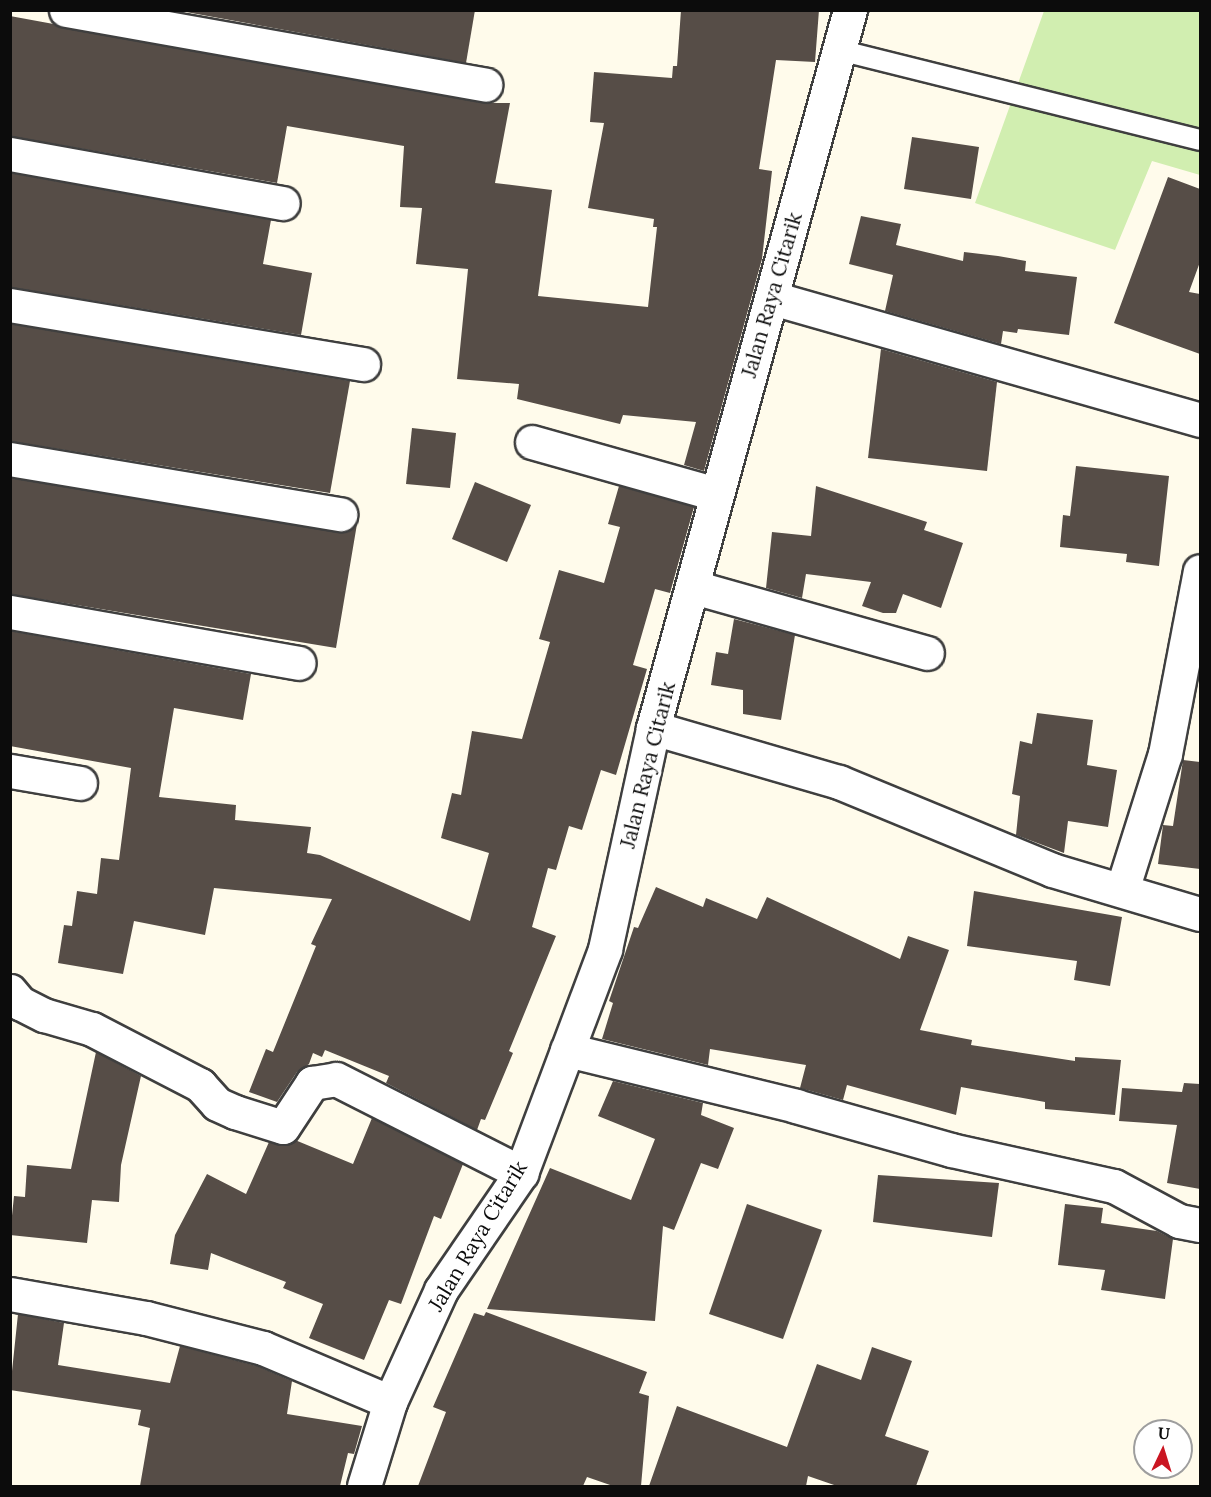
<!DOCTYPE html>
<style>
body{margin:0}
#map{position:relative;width:1211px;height:1497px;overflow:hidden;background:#fffbeb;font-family:Lora,serif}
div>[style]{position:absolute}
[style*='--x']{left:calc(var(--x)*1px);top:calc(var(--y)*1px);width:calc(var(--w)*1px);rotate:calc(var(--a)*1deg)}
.green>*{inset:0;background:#d1eeb0}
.building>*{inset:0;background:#564d47}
.roads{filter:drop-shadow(2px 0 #3f3f3f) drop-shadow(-2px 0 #3f3f3f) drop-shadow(0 2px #3f3f3f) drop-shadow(0 -2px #3f3f3f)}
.service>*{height:20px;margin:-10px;padding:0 10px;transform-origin:10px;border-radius:10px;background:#fff}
.minor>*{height:33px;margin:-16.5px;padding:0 16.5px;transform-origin:16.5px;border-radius:16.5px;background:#fff}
.tertiary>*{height:33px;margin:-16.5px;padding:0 16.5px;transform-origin:16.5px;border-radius:16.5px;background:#fff}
span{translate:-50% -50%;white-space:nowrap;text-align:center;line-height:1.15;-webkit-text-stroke:6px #fff;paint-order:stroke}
.street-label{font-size:21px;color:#0c0c0c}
.frame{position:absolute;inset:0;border:12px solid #0c0c0c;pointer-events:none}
.north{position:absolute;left:1133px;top:1419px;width:60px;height:60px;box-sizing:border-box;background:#fff;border:2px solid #9e9e9e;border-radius:50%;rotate:4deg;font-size:16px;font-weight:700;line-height:24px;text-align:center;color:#0c0c0c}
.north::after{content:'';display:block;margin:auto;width:21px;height:27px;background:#ca1622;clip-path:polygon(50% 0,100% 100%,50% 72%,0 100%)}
</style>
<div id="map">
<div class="green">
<div style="clip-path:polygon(1044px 11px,1200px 11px,1200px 175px,1152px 161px,1115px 250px,975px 203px)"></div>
</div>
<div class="building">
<div style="clip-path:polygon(175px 10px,475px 10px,466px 63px)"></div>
<div style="clip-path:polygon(681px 10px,819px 10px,815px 62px,776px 60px,759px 169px,772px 171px,762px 259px,704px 471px,684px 465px,696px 422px,623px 415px,620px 424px,517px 399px,519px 384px,457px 379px,468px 269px,416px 264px,422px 208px,400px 207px,404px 146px,287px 126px,277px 183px,10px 136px,10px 16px,482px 103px,510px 103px,495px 183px,552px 190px,538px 296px,648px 307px,657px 227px,653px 227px,654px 219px,588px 208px,604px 123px,590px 122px,594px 72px,672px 78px,673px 66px,677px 66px)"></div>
<div style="clip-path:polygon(912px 137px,979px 147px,971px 199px,904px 189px)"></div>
<div style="clip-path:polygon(10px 173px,271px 220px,263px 264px,312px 273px,301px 335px,10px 287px)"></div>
<div style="clip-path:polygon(1168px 177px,1200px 189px,1200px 262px,1189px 292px,1200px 294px,1200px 354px,1114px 323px)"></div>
<div style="clip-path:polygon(861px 216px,901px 224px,896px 245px,963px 261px,964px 252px,998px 256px,1026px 261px,1025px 271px,1077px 277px,1069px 335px,1018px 329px,1017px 333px,1003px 331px,1001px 344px,885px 311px,893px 275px,849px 264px)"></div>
<div style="clip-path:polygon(10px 324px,350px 381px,330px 493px,10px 441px)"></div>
<div style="clip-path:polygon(881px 349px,997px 382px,987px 471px,868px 458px)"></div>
<div style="clip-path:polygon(412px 428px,456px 433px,450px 488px,406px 484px)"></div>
<div style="clip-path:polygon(1076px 466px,1169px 476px,1159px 566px,1126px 562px,1127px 554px,1060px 547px,1063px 515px,1070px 516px)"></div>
<div style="clip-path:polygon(10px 478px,337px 532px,357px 524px,336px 648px,10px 594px)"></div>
<div style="clip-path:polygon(475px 482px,531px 505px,507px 562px,452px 539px)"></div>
<div style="clip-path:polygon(619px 486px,694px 507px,670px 593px,655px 589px,633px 665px,647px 669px,616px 775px,601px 770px,582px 830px,569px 826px,556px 870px,548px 868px,532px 927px,556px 936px,509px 1051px,513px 1053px,485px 1120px,481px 1119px,477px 1130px,386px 1083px,389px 1076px,325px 1050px,322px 1057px,313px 1053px,309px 1064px,297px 1072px,277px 1102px,249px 1092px,266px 1049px,273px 1052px,316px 946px,311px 944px,332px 899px,214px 888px,205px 935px,134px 921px,123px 974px,58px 963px,64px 925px,72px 926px,77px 891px,97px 894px,101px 858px,119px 860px,131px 768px,10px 746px,10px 631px,251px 674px,243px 720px,174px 708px,159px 797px,236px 805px,235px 820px,311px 827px,307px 853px,320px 855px,470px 921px,489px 853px,441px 838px,452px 793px,461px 795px,472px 731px,522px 739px,550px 642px,539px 639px,559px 570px,604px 583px,620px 527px,608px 524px)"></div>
<div style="clip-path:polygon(816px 486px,927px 522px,924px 530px,963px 543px,941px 608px,903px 594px,896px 613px,883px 613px,862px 606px,871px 582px,806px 574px,802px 598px,766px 588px,772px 532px,811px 536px)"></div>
<div style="clip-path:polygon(734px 619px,795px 635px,781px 720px,743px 714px,743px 690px,711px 685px,716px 652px,728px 654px)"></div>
<div style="clip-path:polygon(1037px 713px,1093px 720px,1087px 765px,1117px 770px,1108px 827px,1068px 821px,1064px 853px,1016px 835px,1020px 796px,1012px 794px,1020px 741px,1032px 744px)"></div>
<div style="clip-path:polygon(1183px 760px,1200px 762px,1200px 869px,1158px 864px,1163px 825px,1173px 826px)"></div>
<div style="clip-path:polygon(656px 887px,703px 907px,706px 898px,757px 919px,767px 897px,900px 959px,908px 936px,949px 950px,920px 1030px,972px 1040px,971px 1045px,1075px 1061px,1075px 1057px,1121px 1060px,1115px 1115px,1045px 1109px,1045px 1102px,961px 1087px,956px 1115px,847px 1085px,843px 1100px,800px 1088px,806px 1065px,710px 1049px,708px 1065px,602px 1039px,613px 1003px,609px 1001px,634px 927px,638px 928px)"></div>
<div style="clip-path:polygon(974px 891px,1122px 917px,1110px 986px,1074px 980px,1077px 961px,967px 946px)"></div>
<div style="clip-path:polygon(96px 1052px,141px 1076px,121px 1165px,119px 1202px,92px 1200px,87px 1243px,10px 1235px,14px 1196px,25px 1197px,27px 1165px,71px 1169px)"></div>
<div style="clip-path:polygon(613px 1081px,703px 1103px,701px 1115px,734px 1128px,718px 1169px,701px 1163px,674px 1230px,663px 1226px,655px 1321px,487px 1309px,550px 1168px,631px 1200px,655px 1139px,598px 1116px)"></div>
<div style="clip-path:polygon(1184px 1083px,1200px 1084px,1200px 1189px,1167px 1183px,1177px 1125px,1119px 1121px,1122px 1088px,1182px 1092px)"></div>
<div style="clip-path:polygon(372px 1118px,463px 1164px,441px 1219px,434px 1216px,401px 1304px,389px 1300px,364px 1360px,309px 1338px,323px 1304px,283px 1288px,286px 1282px,211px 1253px,208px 1270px,170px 1264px,175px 1235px,207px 1174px,246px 1194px,269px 1142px,289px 1145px,295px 1140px,353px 1164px)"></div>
<div style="clip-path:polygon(878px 1175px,999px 1183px,992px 1237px,873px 1222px)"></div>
<div style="clip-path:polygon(747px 1204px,822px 1230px,783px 1339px,709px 1314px)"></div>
<div style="clip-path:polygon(1065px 1204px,1103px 1208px,1101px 1223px,1157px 1231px,1173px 1239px,1165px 1299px,1101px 1290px,1105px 1270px,1058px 1265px)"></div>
<div style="clip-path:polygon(486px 1312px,647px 1372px,639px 1393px,649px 1396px,641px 1486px,613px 1486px,587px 1477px,583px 1486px,418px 1486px,446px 1412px,433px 1407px,474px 1313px,484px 1316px)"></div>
<div style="clip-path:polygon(18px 1314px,64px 1323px,58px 1365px,170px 1383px,180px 1346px,257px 1366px,292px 1381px,287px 1414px,362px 1426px,354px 1454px,348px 1453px,340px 1486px,140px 1486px,150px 1428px,138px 1425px,141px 1410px,10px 1390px)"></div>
<div style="clip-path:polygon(872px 1347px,912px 1361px,885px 1436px,929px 1451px,916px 1486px,837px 1486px,808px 1476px,806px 1486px,649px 1486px,677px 1406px,787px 1447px,817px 1364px,861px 1380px)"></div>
</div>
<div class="roads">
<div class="service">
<div style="--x:839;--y:50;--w:372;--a:14"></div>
</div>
<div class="minor">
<div style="--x:66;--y:10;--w:426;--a:10.1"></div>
<div style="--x:10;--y:154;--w:277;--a:10.2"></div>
<div style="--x:772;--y:298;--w:445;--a:15.9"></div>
<div style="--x:10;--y:305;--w:358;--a:9.5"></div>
<div style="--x:532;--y:442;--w:191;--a:15.8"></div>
<div style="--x:10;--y:459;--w:335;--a:9.5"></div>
<div style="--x:694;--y:587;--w:242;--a:15.8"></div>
<div style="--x:10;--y:612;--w:293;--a:10"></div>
<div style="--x:653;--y:728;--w:194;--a:16.2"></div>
<div style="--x:839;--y:782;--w:230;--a:22.4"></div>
<div style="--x:1052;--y:870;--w:154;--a:16.6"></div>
<div style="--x:10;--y:771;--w:71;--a:9.7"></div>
<div style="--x:1122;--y:890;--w:143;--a:-72.5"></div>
<div style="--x:1165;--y:754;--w:186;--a:-79.2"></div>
<div style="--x:10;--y:991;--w:16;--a:50"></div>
<div style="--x:20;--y:1003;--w:27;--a:27"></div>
<div style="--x:44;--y:1015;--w:50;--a:16.3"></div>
<div style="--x:92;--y:1029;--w:122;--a:27.4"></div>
<div style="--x:200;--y:1085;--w:25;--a:48"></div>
<div style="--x:217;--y:1104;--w:20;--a:24"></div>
<div style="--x:235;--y:1112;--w:50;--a:17.4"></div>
<div style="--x:283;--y:1127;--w:53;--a:-56.6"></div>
<div style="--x:312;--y:1083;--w:24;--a:-9"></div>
<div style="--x:336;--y:1079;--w:208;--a:26.9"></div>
<div style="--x:567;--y:1050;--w:236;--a:13.7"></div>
<div style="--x:796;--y:1106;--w:161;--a:15.8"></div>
<div style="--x:951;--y:1150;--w:167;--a:12.5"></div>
<div style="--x:1114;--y:1186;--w:74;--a:28.3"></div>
<div style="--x:1179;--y:1221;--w:21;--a:11"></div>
<div style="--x:10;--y:1294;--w:138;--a:10"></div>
<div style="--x:146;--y:1318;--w:121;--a:14.4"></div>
<div style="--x:263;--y:1348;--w:138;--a:23"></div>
</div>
<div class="tertiary">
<div style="--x:364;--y:1486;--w:88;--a:-72.8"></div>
<div style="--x:390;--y:1402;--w:123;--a:-65.5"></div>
<div style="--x:441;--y:1290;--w:142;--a:-55.6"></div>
<div style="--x:521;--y:1173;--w:239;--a:-69.4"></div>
<div style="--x:605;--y:949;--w:226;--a:-77.7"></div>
<div style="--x:653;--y:728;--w:745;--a:-74.66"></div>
</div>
</div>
<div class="street-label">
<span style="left:772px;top:295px;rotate:-74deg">Jalan Raya Citarik</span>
<span style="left:648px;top:765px;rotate:-76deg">Jalan Raya Citarik</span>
<span style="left:478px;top:1236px;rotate:-59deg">Jalan Raya Citarik</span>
</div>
<div class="frame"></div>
<div class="north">U</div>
</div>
